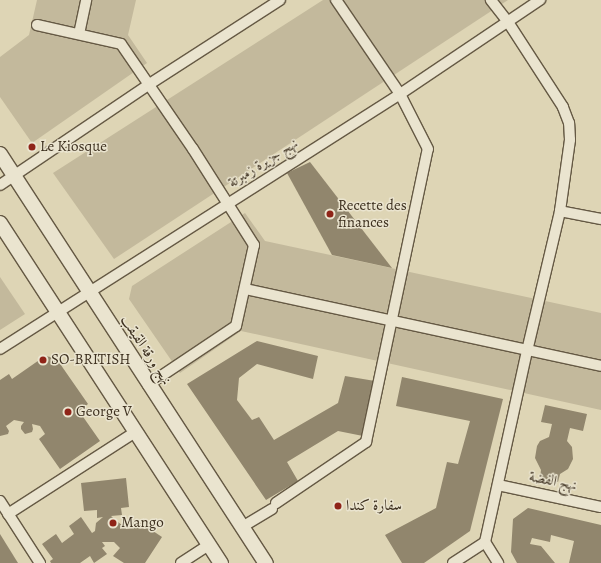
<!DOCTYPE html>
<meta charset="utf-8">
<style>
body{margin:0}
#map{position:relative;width:601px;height:563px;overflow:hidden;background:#ded5b5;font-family:Alegreya,Amiri,serif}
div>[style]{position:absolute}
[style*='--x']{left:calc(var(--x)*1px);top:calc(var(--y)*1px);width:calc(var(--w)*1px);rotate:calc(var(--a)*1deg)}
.green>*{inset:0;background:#c3b99c}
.building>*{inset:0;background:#91866d}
.roads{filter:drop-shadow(1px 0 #655944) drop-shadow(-1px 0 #655944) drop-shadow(0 1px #655944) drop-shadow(0 -1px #655944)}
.street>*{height:10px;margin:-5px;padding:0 5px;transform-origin:5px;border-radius:5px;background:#eae4cf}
.secondary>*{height:14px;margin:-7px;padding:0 7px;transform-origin:7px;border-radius:7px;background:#eae4cf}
.dots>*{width:11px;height:11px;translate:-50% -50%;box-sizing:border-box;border:2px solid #eae4cf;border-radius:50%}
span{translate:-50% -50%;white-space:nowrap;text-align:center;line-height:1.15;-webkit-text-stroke:3px #eae4cf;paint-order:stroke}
.poi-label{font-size:15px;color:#3d301f}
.left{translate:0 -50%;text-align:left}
.street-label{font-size:15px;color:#3d301f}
</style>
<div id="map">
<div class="green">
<div style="clip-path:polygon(37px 0,136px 0,128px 35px,147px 63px,32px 143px,0 97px,0 57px,29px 35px)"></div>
<div style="clip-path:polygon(323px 0,508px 0,114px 259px,53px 173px)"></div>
<div style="clip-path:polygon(245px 213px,265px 241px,601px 313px,601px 410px,241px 331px,180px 373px,129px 299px,132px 286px)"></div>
<div style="clip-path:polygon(0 277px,25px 314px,0 330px)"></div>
</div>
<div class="building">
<div style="clip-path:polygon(310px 162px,392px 268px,332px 255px,287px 173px)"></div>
<div style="clip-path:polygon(257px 341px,318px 356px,313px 379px,257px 364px,239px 378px,237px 400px,252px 420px,259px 417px,274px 440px,338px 403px,345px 376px,375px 381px,363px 436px,338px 431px,287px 462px,298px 481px,266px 500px,187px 384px)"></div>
<div style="clip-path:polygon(45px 356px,56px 358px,88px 404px,79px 411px,100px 441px,60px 469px,39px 439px,45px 434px,40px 426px,32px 424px,33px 429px,32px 432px,25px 434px,21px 429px,21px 426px,24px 422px,14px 420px,6px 426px,9px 431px,8px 434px,0 436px,0 380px,9px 374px,12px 379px)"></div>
<div style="clip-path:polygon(402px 377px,503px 399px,470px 531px,424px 563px,402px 563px,385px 535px,436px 508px,447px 462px,458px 464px,470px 421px,396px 406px)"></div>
<div style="clip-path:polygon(545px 405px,587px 414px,583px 431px,570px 428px,567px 441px,572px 447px,573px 459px,568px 469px,560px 474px,558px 482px,540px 478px,541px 470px,535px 458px,537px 446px,540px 441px,549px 437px,552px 424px,541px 422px)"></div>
<div style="clip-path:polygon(126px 478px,129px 507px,121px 508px,122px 515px,111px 516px,124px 527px,128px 524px,131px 525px,135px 519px,162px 537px,145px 563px,124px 563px,113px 556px,120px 548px,114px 542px,102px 542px,105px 546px,102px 548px,107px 554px,94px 563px,90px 556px,80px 563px,51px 563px,50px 561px,53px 559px,42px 544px,56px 534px,62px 543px,74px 534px,69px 526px,81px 517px,92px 533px,95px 531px,96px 523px,103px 517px,97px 518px,97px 510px,84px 511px,81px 483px)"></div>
<div style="clip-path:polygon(528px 508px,601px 525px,601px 563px,569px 563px,574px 541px,551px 535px,550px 542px,532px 538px,530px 544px,541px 546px,555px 563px,517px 563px,511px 552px,513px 519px)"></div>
<div style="clip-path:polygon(0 534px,18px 563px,0 563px)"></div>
</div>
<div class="roads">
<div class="street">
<div style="--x:37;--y:25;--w:86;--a:12.7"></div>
<div style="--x:121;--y:44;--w:127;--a:55.6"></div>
<div style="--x:193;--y:149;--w:114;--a:57.6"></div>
<div style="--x:254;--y:245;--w:83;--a:102.5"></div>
<div style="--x:236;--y:326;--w:106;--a:146.2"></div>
<div style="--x:79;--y:34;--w:35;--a:-78"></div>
<div style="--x:0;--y:185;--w:179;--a:-34"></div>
<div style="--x:148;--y:85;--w:157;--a:-32.8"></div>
<div style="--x:560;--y:211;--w:42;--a:11"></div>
<div style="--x:245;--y:289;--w:364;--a:12.2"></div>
<div style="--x:0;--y:349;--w:474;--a:-32.5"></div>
<div style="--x:400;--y:94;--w:169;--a:-33.9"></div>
<div style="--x:498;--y:485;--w:105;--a:12.1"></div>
<div style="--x:0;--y:501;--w:74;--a:57.2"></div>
<div style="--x:276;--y:503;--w:109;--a:-34.1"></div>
<div style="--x:366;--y:442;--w:299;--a:-78.1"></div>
<div style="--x:428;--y:149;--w:62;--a:-117"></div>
<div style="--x:400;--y:94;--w:114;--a:-124.2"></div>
<div style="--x:8;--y:514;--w:151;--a:-32.8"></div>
<div style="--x:242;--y:527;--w:35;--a:-31"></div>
<div style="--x:485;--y:542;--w:25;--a:58"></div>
<div style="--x:181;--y:563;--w:33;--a:-33"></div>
<div style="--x:453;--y:563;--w:38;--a:-33"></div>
<div style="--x:485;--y:542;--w:196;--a:-77.6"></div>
<div style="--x:527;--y:351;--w:144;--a:-76.7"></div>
<div style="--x:560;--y:211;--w:72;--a:-82"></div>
<div style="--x:570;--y:140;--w:17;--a:-93"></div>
<div style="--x:569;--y:123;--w:17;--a:-111"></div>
<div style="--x:563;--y:107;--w:101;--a:-122.9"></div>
<div style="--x:508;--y:22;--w:28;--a:-128"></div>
</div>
<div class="secondary">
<div style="--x:0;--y:154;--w:488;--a:57"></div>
<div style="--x:0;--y:223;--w:406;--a:57"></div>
</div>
</div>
<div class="dots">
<div style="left:32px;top:147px;background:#8f2418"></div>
<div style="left:330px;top:214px;background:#8f2418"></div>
<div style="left:43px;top:360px;background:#8f2418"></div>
<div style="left:68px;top:412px;background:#8f2418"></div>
<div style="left:338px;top:506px;background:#8f2418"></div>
<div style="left:113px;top:523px;background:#8f2418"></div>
</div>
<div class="poi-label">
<span class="left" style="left:40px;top:147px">Le Kiosque</span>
<span class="left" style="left:338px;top:214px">Recette des<br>finances</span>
<span class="left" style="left:51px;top:360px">SO-BRITISH</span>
<span class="left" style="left:76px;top:412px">George V</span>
<span class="left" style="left:346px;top:506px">سفارة كندا</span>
<span class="left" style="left:121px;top:523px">Mango</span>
</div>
<div class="street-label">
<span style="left:263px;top:163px;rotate:-32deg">نهج جزيرة زمبرتة</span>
<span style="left:146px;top:350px;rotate:57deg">نهج ورقة القيقب</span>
<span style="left:553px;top:481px;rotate:12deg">نهج الفضة</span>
</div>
</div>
